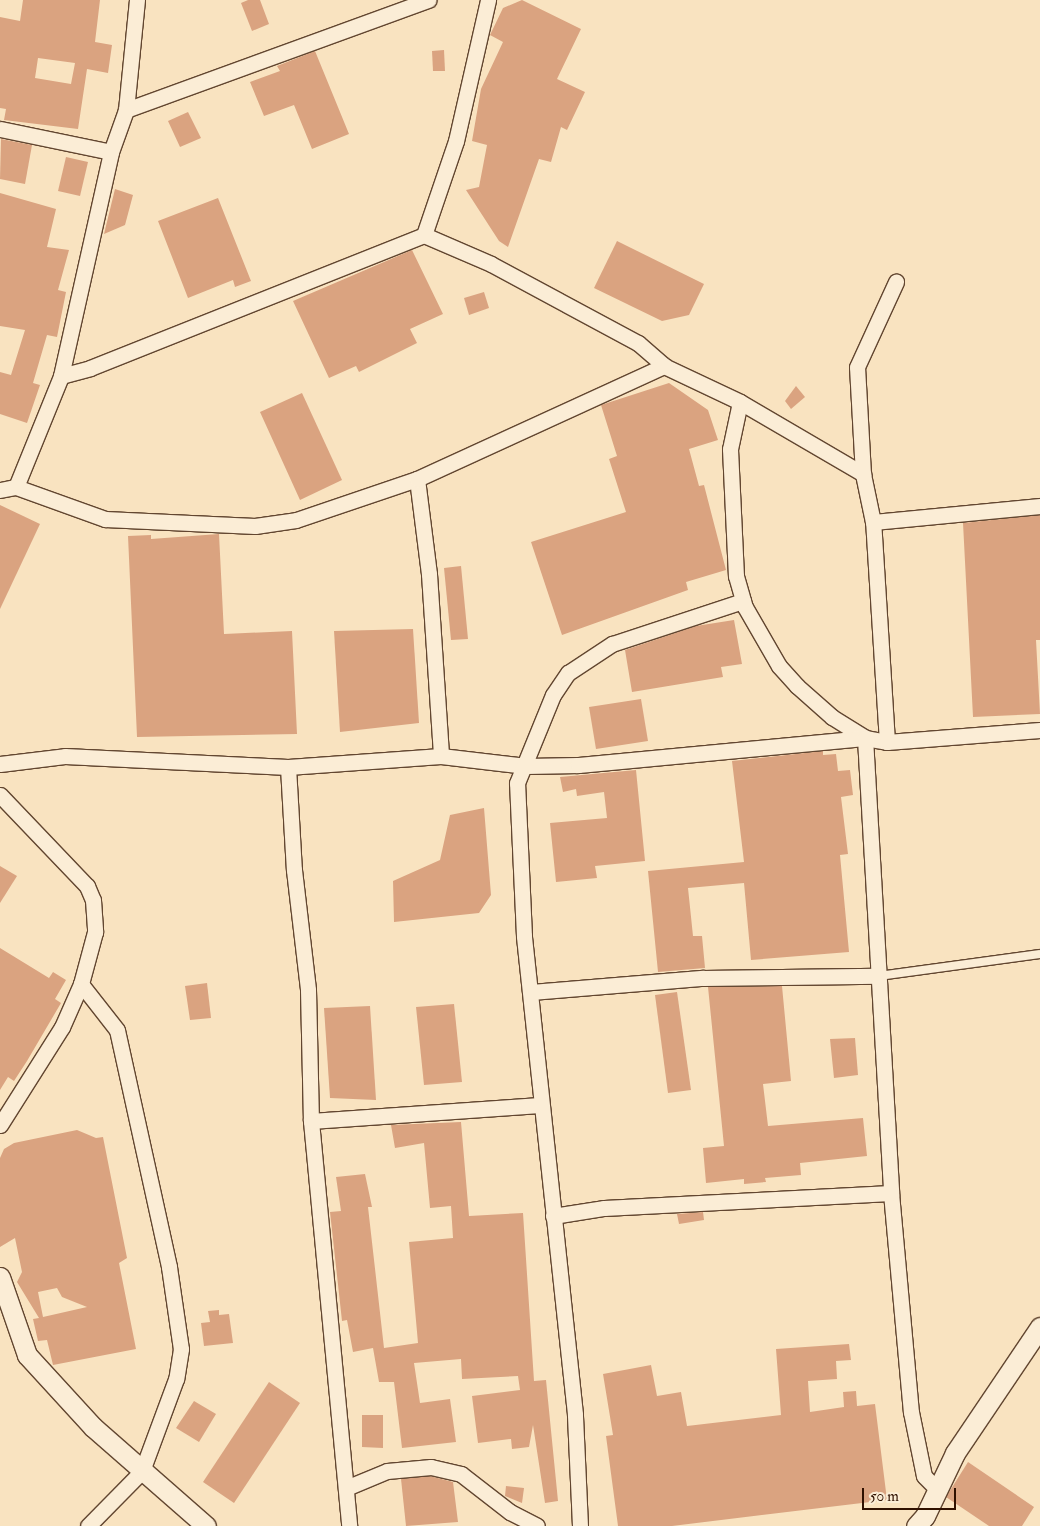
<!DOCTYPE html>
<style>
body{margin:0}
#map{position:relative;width:1040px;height:1526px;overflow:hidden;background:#f9e3c0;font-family:"IM FELL Double Pica",serif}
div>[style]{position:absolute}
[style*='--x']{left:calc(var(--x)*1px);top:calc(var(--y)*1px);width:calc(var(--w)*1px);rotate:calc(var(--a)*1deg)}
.building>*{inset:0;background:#daa380}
.roads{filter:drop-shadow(1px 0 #624630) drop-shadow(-1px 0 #624630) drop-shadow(0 1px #624630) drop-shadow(0 -1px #624630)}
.service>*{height:8px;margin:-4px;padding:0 4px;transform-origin:4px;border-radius:4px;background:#fbedd6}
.minor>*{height:15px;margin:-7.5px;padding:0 7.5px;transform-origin:7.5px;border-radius:7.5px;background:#fbedd6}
.tertiary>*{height:19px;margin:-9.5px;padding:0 9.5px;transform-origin:9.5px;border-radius:9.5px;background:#fbedd6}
span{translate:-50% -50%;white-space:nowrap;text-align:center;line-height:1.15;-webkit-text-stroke:4px #fbedd6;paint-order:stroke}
.scale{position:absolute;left:862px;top:1488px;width:94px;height:22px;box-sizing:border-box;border:2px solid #301100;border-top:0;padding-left:6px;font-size:15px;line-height:18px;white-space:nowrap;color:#301100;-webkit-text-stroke:4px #fbedd6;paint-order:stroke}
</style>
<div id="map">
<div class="building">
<div style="clip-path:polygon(evenodd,23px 0,100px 0,95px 42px,112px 45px,108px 73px,87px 69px,78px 129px,4px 120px,6px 109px,0 108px,0 17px,20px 21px,23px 0,38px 58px,75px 63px,71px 84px,35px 78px,38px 58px)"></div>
<div style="clip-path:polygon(248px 0,260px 0,269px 24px,252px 31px,241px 3px)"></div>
<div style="clip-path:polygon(522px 0,581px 29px,557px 79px,585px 92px,567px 130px,561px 127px,551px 162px,539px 159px,508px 247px,499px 241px,466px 190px,479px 187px,487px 145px,472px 141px,481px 89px,503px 42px,490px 35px,503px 8px)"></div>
<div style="clip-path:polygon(444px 50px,445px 71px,433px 71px,432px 51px)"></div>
<div style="clip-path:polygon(315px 51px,349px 134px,312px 149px,294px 105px,264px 116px,250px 82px,280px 71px,277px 66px)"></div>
<div style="clip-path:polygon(188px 112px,201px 138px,180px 147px,168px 121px)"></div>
<div style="clip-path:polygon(1px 139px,32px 145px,25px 184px,0 179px)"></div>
<div style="clip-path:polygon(66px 157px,88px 162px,80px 196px,58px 191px)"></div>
<div style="clip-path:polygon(115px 189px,133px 195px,125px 225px,104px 234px)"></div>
<div style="clip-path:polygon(0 193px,56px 209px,47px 247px,69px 250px,58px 290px,66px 292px,57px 337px,47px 335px,33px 383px,40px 385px,27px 423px,0 414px,0 372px,11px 375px,25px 330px,0 326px)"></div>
<div style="clip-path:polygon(218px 198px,251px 281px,235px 287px,233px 280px,188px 298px,158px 221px)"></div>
<div style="clip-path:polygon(617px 241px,704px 284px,689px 315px,662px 321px,594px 288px)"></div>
<div style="clip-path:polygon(412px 250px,443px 314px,410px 329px,417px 343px,359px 372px,356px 366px,329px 378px,293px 301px)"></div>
<div style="clip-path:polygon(484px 292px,489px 308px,469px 315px,464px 298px)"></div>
<div style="clip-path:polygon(669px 383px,708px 410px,718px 440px,689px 449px,699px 486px,704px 485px,726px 570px,686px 582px,688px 590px,562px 635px,531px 542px,626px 512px,609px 459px,617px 456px,601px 405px)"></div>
<div style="clip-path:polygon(796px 386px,805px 397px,791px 409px,785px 401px)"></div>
<div style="clip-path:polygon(302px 393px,342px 480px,300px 500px,260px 412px)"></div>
<div style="clip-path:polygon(0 505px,40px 524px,0 609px)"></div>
<div style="clip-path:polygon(1040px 515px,1040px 640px,1036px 640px,1040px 714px,973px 717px,963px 523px)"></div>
<div style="clip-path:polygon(219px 534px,224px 634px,292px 631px,297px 734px,137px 737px,128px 536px,151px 535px,151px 539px)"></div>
<div style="clip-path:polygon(461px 566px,468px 639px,451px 640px,444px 568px)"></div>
<div style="clip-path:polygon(734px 620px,742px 664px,721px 667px,723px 677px,632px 692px,625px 650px,696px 626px)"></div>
<div style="clip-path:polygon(413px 629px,419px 723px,340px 732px,334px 631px)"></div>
<div style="clip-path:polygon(641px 699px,648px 741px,596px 749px,589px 707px)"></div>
<div style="clip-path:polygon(823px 751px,823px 755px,836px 754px,838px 771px,850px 770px,853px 795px,841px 797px,848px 854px,840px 855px,849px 952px,751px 960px,744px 883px,688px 888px,693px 936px,702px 936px,705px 968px,658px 972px,648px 871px,744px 862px,732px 761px)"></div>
<div style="clip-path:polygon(636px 770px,645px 861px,595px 866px,597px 878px,556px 882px,550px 823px,607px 818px,604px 792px,577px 796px,576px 789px,563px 792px,560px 777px)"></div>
<div style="clip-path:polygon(484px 808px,491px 895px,479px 913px,394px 922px,393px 881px,440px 860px,450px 815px)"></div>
<div style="clip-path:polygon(0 866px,17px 876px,0 903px)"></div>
<div style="clip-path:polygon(0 948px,49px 978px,53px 972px,66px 980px,55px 999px,61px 1003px,27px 1061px,14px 1081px,8px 1077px,0 1090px)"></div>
<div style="clip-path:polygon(207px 983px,211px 1018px,190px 1020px,185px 986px)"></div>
<div style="clip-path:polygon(782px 986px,791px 1081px,763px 1084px,768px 1126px,863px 1118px,867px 1156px,800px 1163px,801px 1175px,765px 1178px,766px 1182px,744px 1184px,744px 1179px,706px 1183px,703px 1148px,724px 1146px,708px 987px)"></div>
<div style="clip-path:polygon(677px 992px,691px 1090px,668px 1093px,655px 995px)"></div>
<div style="clip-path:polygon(454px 1004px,462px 1082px,424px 1085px,416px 1007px)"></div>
<div style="clip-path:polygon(370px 1006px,376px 1100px,330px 1098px,324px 1008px)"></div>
<div style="clip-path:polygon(855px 1038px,858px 1075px,834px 1078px,830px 1039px)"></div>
<div style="clip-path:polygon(461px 1122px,469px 1216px,523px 1213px,534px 1381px,546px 1380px,558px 1501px,545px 1503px,533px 1425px,529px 1447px,512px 1449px,511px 1439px,478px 1443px,472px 1396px,520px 1390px,518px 1376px,462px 1379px,461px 1359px,414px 1363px,420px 1403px,450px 1399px,456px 1442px,402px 1448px,394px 1382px,379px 1382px,373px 1348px,353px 1352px,347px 1320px,342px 1321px,330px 1212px,341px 1211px,336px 1177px,365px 1174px,372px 1207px,368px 1207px,384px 1348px,418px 1343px,409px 1242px,453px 1238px,451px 1206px,430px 1208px,424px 1143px,395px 1148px,391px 1125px)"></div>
<div style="clip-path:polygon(evenodd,77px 1130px,96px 1138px,103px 1137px,127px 1258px,119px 1263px,136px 1349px,53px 1365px,47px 1340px,38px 1341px,33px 1319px,39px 1318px,17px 1282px,22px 1272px,15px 1238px,0 1247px,0 1158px,4px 1149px,14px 1143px,77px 1130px,57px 1288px,62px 1297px,87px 1307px,43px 1317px,38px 1292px,57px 1288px)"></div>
<div style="clip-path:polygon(703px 1212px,704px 1220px,679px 1224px,677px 1214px)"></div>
<div style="clip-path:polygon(219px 1310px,219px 1315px,229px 1314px,233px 1343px,204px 1346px,201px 1323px,210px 1322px,208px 1311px)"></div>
<div style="clip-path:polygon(849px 1344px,851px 1360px,836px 1361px,837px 1379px,808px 1381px,810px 1412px,844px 1407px,843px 1392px,856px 1391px,857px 1406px,875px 1404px,887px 1500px,672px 1526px,618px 1526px,606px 1436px,613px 1435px,603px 1374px,651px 1365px,657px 1396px,681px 1392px,687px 1426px,781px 1415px,776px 1349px)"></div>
<div style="clip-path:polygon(269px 1382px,300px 1403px,234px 1503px,203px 1482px)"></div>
<div style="clip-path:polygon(194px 1401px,216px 1414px,199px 1442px,176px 1428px)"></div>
<div style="clip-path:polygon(362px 1415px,383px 1415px,383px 1448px,362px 1447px)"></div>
<div style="clip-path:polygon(968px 1462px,1034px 1507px,1022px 1526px,989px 1526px,946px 1497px)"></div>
<div style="clip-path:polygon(430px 1476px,453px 1482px,458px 1522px,406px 1526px,401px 1479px)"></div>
<div style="clip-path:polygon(506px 1486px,524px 1488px,522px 1503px,505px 1496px)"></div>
</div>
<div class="roads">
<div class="service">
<div style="--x:879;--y:976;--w:162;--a:-7.8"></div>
</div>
<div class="minor">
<div style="--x:126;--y:110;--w:322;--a:-20"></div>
<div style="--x:0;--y:129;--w:113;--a:11.7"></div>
<div style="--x:424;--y:235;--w:99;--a:-71.2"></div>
<div style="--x:456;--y:141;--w:145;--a:-77.2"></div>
<div style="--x:61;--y:376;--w:30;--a:-15"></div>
<div style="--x:90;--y:368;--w:360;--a:-21.7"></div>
<div style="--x:424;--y:235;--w:73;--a:23.4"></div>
<div style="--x:491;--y:264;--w:167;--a:28.3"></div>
<div style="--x:638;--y:343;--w:35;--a:41"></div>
<div style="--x:664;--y:366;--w:84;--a:25.3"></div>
<div style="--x:740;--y:402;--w:143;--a:30.3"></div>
<div style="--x:740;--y:402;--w:48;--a:102"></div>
<div style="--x:730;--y:449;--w:127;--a:87.3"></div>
<div style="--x:736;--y:576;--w:32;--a:74"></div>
<div style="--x:745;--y:607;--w:68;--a:60"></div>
<div style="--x:779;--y:666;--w:27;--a:48"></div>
<div style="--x:797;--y:686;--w:47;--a:41.5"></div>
<div style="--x:832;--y:717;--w:39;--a:32"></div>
<div style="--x:865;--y:738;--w:22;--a:10"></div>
<div style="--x:887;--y:742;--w:153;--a:-4.5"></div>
<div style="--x:417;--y:479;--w:96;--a:82.8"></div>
<div style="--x:429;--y:574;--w:182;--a:86.2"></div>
<div style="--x:16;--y:487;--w:120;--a:-67.9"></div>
<div style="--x:61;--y:376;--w:230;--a:-77.4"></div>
<div style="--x:111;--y:152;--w:45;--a:-70.3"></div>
<div style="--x:126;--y:110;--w:111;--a:-84.3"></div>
<div style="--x:0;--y:490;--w:16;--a:-11"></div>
<div style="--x:16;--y:487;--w:95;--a:19.8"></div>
<div style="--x:105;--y:519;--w:150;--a:2.7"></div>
<div style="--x:255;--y:526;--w:41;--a:-8.3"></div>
<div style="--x:296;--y:520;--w:128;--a:-18.7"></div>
<div style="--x:417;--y:479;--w:272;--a:-24.6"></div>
<div style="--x:873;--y:522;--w:168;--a:-5.5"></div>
<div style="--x:887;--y:742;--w:220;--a:-93.6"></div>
<div style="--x:873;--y:522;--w:49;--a:-101.8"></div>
<div style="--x:863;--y:474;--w:107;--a:-93.2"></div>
<div style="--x:857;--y:367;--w:94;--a:-65.4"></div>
<div style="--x:0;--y:764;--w:65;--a:-7"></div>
<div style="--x:65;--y:756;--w:223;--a:2.8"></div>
<div style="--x:288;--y:767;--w:153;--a:-4.1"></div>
<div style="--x:441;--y:756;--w:86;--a:6.7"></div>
<div style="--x:526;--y:766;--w:52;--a:-1.1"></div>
<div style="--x:578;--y:765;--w:288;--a:-5.4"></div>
<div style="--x:865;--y:738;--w:456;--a:86.7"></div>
<div style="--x:891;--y:1193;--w:220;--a:84.8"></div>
<div style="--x:911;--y:1412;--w:65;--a:78.5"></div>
<div style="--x:924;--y:1476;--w:20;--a:45"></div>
<div style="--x:288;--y:767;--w:103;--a:86.7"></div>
<div style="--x:294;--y:870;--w:121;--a:83.3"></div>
<div style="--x:308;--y:990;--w:131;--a:88.7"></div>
<div style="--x:311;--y:1121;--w:407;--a:84.6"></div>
<div style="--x:0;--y:795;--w:126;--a:46.3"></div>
<div style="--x:87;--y:886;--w:15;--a:67"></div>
<div style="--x:93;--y:900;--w:32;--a:86"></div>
<div style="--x:95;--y:932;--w:54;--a:105.1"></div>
<div style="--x:81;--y:984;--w:47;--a:113.8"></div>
<div style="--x:62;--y:1027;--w:116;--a:122.3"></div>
<div style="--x:81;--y:984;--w:58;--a:52"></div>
<div style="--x:117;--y:1030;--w:243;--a:77.6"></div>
<div style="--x:169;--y:1267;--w:83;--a:81.7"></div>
<div style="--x:181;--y:1349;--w:30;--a:99"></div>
<div style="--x:176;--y:1379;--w:98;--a:110.3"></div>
<div style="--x:142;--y:1471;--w:77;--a:134.5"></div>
<div style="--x:531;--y:992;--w:173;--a:-4.7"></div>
<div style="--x:703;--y:978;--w:176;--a:-0.7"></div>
<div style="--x:311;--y:1121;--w:229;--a:-4"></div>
<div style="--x:553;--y:1216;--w:52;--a:-8.9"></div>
<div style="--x:604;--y:1208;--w:287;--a:-3"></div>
<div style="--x:346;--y:1488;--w:44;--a:-22.5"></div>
<div style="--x:387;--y:1471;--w:44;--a:-5.2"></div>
<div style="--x:431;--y:1467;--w:31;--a:13"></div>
<div style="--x:461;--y:1474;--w:62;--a:37.8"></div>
<div style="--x:510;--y:1512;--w:30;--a:27"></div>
<div style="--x:580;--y:1526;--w:112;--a:-92.6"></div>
<div style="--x:575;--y:1414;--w:481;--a:-96.1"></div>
<div style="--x:524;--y:936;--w:153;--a:-92.6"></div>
<div style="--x:517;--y:783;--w:95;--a:-67.8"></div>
<div style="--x:553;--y:695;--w:27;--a:-56"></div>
<div style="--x:568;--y:673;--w:53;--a:-33.4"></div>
<div style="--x:612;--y:644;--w:138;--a:-18.2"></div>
</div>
<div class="tertiary">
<div style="--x:0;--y:1277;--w:83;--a:70.9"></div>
<div style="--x:27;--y:1355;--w:98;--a:47.5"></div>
<div style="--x:93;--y:1427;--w:150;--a:41.2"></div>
<div style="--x:916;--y:1526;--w:13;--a:-48"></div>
<div style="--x:925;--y:1516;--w:70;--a:-64.5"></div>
<div style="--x:955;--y:1453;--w:152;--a:-56"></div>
</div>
</div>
<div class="scale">50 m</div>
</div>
